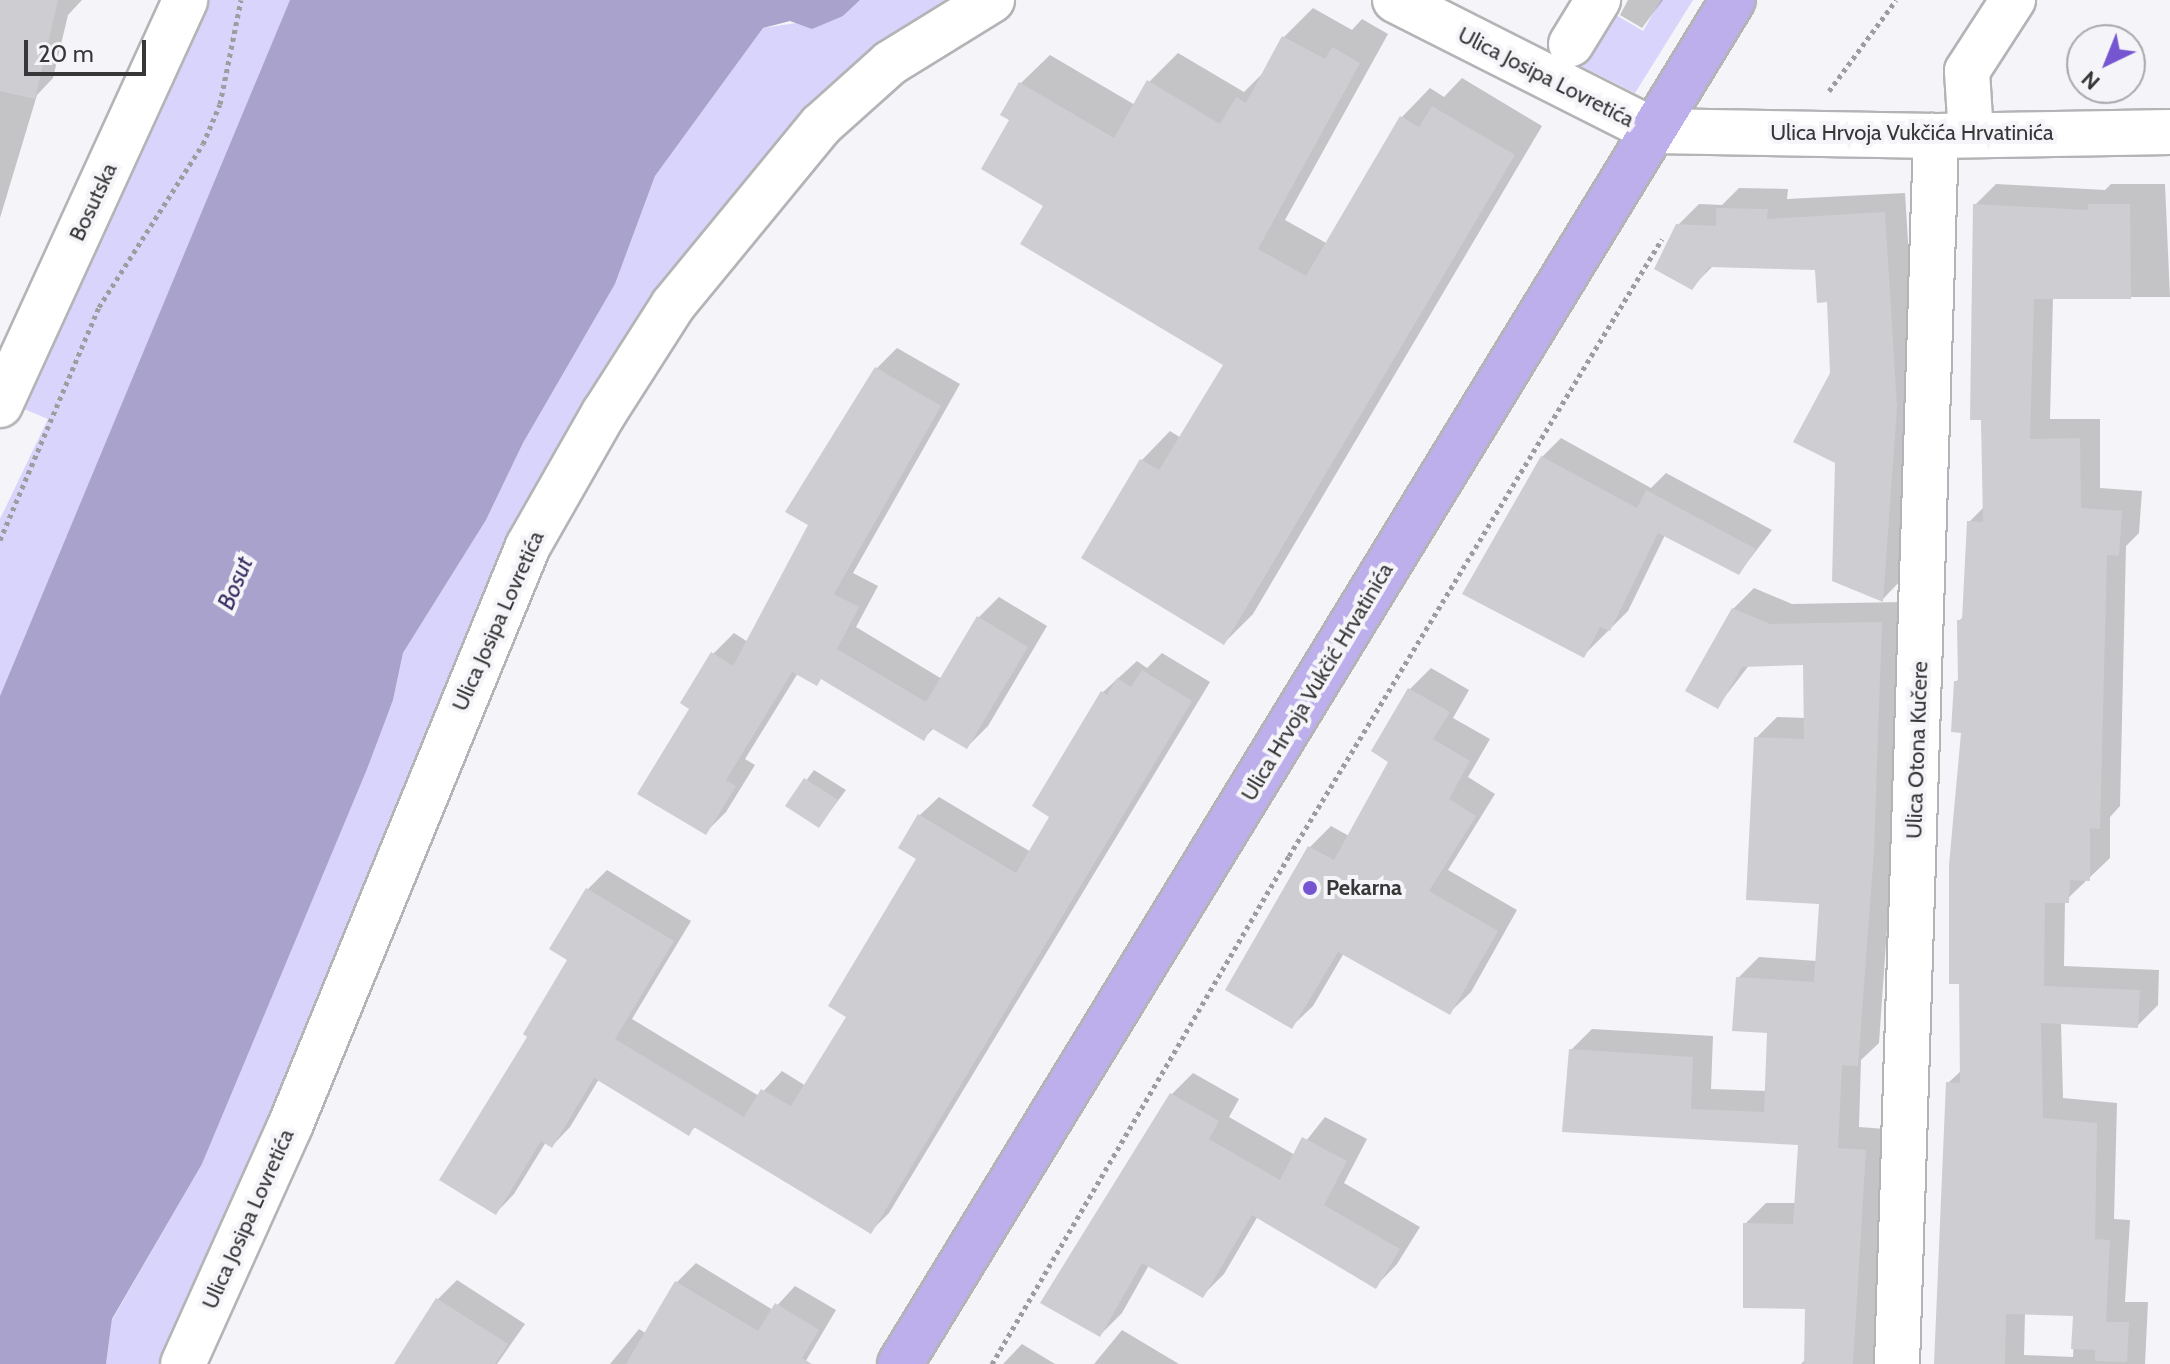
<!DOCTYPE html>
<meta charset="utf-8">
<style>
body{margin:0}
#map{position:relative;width:2170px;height:1364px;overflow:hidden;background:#f5f4f8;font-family:Cabin,sans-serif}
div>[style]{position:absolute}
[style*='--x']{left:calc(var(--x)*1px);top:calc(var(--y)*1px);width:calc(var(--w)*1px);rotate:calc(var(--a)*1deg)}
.green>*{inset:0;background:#d8d4fb}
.water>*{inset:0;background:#a8a2cc}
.shadow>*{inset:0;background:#0003}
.building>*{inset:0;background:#ceced2}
.path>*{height:5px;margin-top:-2.5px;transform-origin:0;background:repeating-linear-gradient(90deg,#9d9c9f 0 4px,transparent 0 8px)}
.roads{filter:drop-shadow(2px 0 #b4b4b7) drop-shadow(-2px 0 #b4b4b7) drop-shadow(0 2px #b4b4b7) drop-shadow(0 -2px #b4b4b7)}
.minor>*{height:44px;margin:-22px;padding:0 22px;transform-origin:22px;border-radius:22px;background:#fff}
.major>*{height:44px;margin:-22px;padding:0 22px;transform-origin:22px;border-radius:22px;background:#bcafec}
.dots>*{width:22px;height:22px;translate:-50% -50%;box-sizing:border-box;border:4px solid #f5f4f8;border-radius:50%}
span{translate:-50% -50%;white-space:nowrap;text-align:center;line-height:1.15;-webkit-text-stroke:8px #f5f4f8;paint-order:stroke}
.street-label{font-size:22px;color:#373738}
.poi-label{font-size:22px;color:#373738;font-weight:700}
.left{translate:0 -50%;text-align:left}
.water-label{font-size:24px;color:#3a2e63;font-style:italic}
.north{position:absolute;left:2066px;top:24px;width:80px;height:80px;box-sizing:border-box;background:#f5f4f8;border:2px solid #a9a8ab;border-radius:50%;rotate:223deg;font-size:22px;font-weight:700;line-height:32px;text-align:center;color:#373738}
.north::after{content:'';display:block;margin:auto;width:28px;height:36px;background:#7556d0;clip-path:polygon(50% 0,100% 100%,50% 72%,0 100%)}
.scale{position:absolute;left:24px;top:40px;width:122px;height:36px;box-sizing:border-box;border:4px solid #373738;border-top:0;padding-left:10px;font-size:24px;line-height:28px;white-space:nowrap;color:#373738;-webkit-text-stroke:6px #f5f4f8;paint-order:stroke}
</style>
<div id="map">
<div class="green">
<div style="clip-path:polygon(208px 0,291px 0,0 696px,0 519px,48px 419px,24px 409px)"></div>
<div style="clip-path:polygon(860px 0,966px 0,676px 279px,276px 1117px,165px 1364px,106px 1364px,112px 1320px,202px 1164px,393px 700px,403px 653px,486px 520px,523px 443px,615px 284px,655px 176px,763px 28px,843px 16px)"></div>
<div style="clip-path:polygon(1661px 0,1693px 0,1635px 93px,1581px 66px,1616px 15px,1643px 31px)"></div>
</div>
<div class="water">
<div style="clip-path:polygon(290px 0,860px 0,843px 16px,812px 29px,790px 21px,763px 28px,655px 176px,615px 284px,523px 443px,486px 520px,403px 653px,393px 700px,367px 769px,202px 1164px,112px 1319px,106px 1364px,0 1364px,0 696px)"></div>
</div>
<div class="shadow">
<div style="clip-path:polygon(0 0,82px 0,68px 15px,53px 78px,37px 95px,0 218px)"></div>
<div style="clip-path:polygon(1628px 0,1663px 0,1642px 28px,1620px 15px)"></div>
<div style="clip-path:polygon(1313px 8px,1352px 30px,1362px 19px,1388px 34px,1285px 220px,1328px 244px,1402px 117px,1430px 88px,1444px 97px,1462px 78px,1542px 126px,1253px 614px,1224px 643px,1142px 460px,1170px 431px,1181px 438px,1226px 365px,1046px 205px,1012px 120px,1021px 83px,1050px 55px,1135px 105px,1149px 82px,1178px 53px,1244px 92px,1266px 70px,1284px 37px)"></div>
<div style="clip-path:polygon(evenodd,1996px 184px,2105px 190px,2111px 184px,2165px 184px,2170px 297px,2053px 297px,2050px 419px,2100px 419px,2100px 488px,2142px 491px,2139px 533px,2126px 546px,2120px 806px,2110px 817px,2110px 858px,2065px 901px,2064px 966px,2159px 970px,2158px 1005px,2137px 1026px,2061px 1022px,2063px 1098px,2117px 1103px,2114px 1219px,2130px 1220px,2125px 1302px,2148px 1302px,2145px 1364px,1938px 1364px,1948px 1083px,1962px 1070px,1963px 731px,1956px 682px,1960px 677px,1959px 621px,1964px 616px,1969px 522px,1984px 507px,1975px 205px,1996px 184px,2025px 1313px,2075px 1314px,2073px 1357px,2024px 1355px,2025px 1313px)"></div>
<div style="clip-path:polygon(1739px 188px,1788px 189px,1787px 199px,1905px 193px,1917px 385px,1902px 579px,1882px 600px,1837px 462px,1829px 300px,1817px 268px,1714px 265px,1692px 287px,1678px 225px,1699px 204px,1722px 205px)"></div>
<div style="clip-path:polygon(897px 348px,960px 384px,853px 573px,878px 586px,856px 627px,942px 679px,979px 617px,999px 597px,1047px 626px,988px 726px,967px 747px,934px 728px,924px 738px,823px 677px,798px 673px,745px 759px,755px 765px,726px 812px,705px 833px,692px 708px,713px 654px,734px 633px,748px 642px,811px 525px,876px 369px)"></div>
<div style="clip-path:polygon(1561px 438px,1651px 488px,1666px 473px,1772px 530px,1739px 573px,1665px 535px,1628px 611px,1583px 656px,1542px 457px)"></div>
<div style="clip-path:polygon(1754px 588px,1792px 604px,1902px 602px,1894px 829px,1879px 1043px,1861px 1060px,1859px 1127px,1886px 1129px,1875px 1364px,1801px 1364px,1806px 1359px,1807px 1307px,1745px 1224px,1766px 1203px,1796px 1203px,1800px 1143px,1564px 1130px,1571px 1050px,1592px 1029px,1713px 1036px,1711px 1089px,1767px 1091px,1769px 1031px,1738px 978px,1759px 957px,1817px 961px,1822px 902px,1756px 738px,1777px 717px,1806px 718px,1805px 662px,1750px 664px,1717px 707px,1733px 609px)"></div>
<div style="clip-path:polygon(1162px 653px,1210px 682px,889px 1213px,870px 1232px,696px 1126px,689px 1133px,599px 1079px,570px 1127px,552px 1146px,546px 1142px,514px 1194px,496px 1213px,530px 1036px,570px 959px,552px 948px,588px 889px,607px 870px,691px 921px,632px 1019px,759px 1096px,782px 1071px,806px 1086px,849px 1016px,919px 858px,920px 815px,939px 797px,1031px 852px,1052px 816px,1103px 692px,1137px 661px,1147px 668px)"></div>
<div style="clip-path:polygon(1431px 668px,1469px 690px,1453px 718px,1490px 739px,1468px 777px,1495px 794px,1448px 870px,1517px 910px,1471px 992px,1449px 1013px,1344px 953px,1313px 1006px,1291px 1027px,1310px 847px,1331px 826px,1349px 836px,1391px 761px,1374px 750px,1410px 689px)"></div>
<div style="clip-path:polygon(814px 770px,846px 790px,819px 826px,788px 805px)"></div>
<div style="clip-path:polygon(1193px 1073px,1239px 1099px,1229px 1117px,1295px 1155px,1325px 1117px,1367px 1139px,1344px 1183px,1420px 1227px,1397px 1264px,1376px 1286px,1258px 1216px,1224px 1274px,1202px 1296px,1149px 1265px,1122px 1313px,1100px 1335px,1172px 1094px)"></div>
<div style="clip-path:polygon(696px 1263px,773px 1310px,795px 1286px,836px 1310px,804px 1364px,610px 1364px,639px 1329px,647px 1334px,677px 1282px)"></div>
<div style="clip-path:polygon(457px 1280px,525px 1324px,497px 1364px,412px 1364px,438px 1299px)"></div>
<div style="clip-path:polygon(1122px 1330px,1179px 1364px,1094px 1364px)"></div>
<div style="clip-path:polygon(1022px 1344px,1055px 1364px,1003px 1364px)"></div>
</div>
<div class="building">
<div style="clip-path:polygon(0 0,58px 0,35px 99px,0 91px)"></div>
<div style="clip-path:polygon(1282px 36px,1325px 59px,1332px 47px,1360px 63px,1258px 249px,1306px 276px,1400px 116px,1419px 127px,1432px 106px,1515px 155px,1224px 645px,1081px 558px,1140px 459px,1159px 470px,1223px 365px,1020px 244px,1043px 206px,981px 169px,1009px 120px,1000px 115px,1019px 82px,1114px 138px,1147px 80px,1220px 124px,1236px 97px,1246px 103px)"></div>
<div style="clip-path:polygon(1973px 204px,2088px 210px,2088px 204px,2130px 204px,2131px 299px,2034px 299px,2030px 439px,2080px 438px,2081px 508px,2122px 511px,2119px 556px,2107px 555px,2100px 829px,2090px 828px,2090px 881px,2070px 880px,2069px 903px,2045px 903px,2044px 986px,2140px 990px,2138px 1028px,2041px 1023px,2043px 1118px,2097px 1123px,2095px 1239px,2110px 1240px,2106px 1322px,2129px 1322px,2127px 1362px,2095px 1361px,2095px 1350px,2071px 1349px,2073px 1316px,2006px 1314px,2005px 1364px,1934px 1364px,1946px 1082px,1960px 1083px,1959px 984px,1949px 984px,1949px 865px,1961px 733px,1951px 732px,1954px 681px,1958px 681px,1957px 620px,1962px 620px,1967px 521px,1983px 522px,1981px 420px,1970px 420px)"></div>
<div style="clip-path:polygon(1716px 208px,1768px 209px,1767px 219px,1885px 212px,1897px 407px,1883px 602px,1832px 581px,1835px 463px,1793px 442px,1830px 373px,1827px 302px,1817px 303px,1815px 270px,1709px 267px,1692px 290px,1654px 269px,1676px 224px,1716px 226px)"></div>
<div style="clip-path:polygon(875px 367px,941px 406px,834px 594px,859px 607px,837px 649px,926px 702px,977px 616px,1028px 647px,967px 749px,931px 728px,924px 741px,821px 679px,817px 686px,792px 672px,726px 780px,736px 786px,706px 835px,637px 794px,689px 709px,680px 703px,711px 652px,733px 666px,808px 525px,785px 512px)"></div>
<div style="clip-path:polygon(1541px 456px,1637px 508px,1646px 490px,1756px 549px,1739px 575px,1658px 533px,1610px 631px,1600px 627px,1584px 658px,1462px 594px)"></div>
<div style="clip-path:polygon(1732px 608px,1770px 624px,1882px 622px,1874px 851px,1858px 1066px,1842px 1065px,1838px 1148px,1866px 1150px,1853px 1364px,1804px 1364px,1805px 1309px,1743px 1308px,1743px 1223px,1793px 1224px,1798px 1145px,1562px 1132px,1569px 1049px,1693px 1057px,1691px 1109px,1764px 1112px,1767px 1033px,1732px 1031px,1736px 977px,1814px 982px,1819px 904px,1746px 900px,1754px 737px,1804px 739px,1803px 665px,1742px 667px,1718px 709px,1685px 691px)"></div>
<div style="clip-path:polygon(1142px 670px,1192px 701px,871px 1234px,694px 1127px,689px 1136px,594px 1078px,552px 1148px,541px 1141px,496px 1215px,439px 1180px,527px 1037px,523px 1034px,567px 960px,549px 949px,586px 888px,674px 941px,615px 1039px,744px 1117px,761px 1089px,791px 1106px,846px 1017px,828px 1006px,916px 859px,898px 848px,918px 814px,1016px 873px,1049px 817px,1032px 806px,1101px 691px,1107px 695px,1117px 678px,1131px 687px)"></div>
<div style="clip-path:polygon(1408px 688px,1450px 712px,1433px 739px,1470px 761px,1449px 799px,1476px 816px,1429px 891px,1498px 931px,1450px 1015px,1338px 952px,1292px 1029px,1225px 990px,1308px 846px,1334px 860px,1388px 762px,1371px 751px)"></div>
<div style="clip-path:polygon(804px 778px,838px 800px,819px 828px,785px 806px)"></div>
<div style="clip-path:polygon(1170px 1093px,1219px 1121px,1209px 1139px,1280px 1180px,1302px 1137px,1347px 1161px,1324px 1205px,1400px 1249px,1376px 1289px,1252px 1215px,1203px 1298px,1142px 1263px,1100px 1337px,1040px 1303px)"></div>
<div style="clip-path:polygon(675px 1281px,758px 1331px,775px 1303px,819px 1330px,802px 1358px,812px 1364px,626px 1364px)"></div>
<div style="clip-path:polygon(436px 1298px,508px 1344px,495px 1364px,394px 1364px)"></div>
</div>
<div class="path">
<div style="--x:1829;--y:91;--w:113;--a:-53.6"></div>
<div style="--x:0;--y:540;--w:253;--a:-67"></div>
<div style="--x:99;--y:307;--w:193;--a:-57.5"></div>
<div style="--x:203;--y:144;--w:43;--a:-67"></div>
<div style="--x:220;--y:104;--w:106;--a:-78.6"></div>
<div style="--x:992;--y:1364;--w:588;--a:-59.69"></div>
<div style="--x:1289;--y:856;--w:721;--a:-58.85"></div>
</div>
<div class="roads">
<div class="minor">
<div style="--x:1395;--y:0;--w:290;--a:26.8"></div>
<div style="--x:1654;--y:131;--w:282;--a:1"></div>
<div style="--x:1936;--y:136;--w:234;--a:-1"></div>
<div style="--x:1571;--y:44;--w:52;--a:-58.5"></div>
<div style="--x:1971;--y:135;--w:64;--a:-93.6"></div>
<div style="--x:1967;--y:71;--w:85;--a:-57.1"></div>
<div style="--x:0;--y:405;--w:445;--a:-65.4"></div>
<div style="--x:183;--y:1364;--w:261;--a:-65.8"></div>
<div style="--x:290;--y:1126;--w:627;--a:-67.69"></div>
<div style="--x:528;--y:546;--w:153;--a:-60.3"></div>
<div style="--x:604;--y:413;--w:128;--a:-57.4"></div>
<div style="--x:673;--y:305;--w:233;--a:-50.6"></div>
<div style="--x:821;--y:125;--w:93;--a:-41.9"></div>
<div style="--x:890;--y:63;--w:120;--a:-31.7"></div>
<div style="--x:1897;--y:1364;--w:1229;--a:-88.18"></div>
</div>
<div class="major">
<div style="--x:900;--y:1364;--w:1598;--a:-58.59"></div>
</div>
</div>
<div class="dots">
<div style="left:1310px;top:888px;background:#7556d0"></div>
</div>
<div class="street-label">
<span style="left:1546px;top:77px;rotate:27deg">Ulica Josipa Lovretića</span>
<span style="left:1912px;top:133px">Ulica Hrvoja Vukčića Hrvatinića</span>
<span style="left:93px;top:202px;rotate:-65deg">Bosutska</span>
<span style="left:498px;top:621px;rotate:-66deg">Ulica Josipa Lovretića</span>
<span style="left:1317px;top:682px;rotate:-59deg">Ulica Hrvoja Vukčić Hrvatinića</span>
<span style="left:1917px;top:750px;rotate:-88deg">Ulica Otona Kučere</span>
<span style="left:248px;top:1219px;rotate:-66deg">Ulica Josipa Lovretića</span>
</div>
<div class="poi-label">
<span class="left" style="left:1326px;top:888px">Pekarna</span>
</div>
<div class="water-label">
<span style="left:235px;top:583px;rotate:-67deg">Bosut</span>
</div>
<div class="north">N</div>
<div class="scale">20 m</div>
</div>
